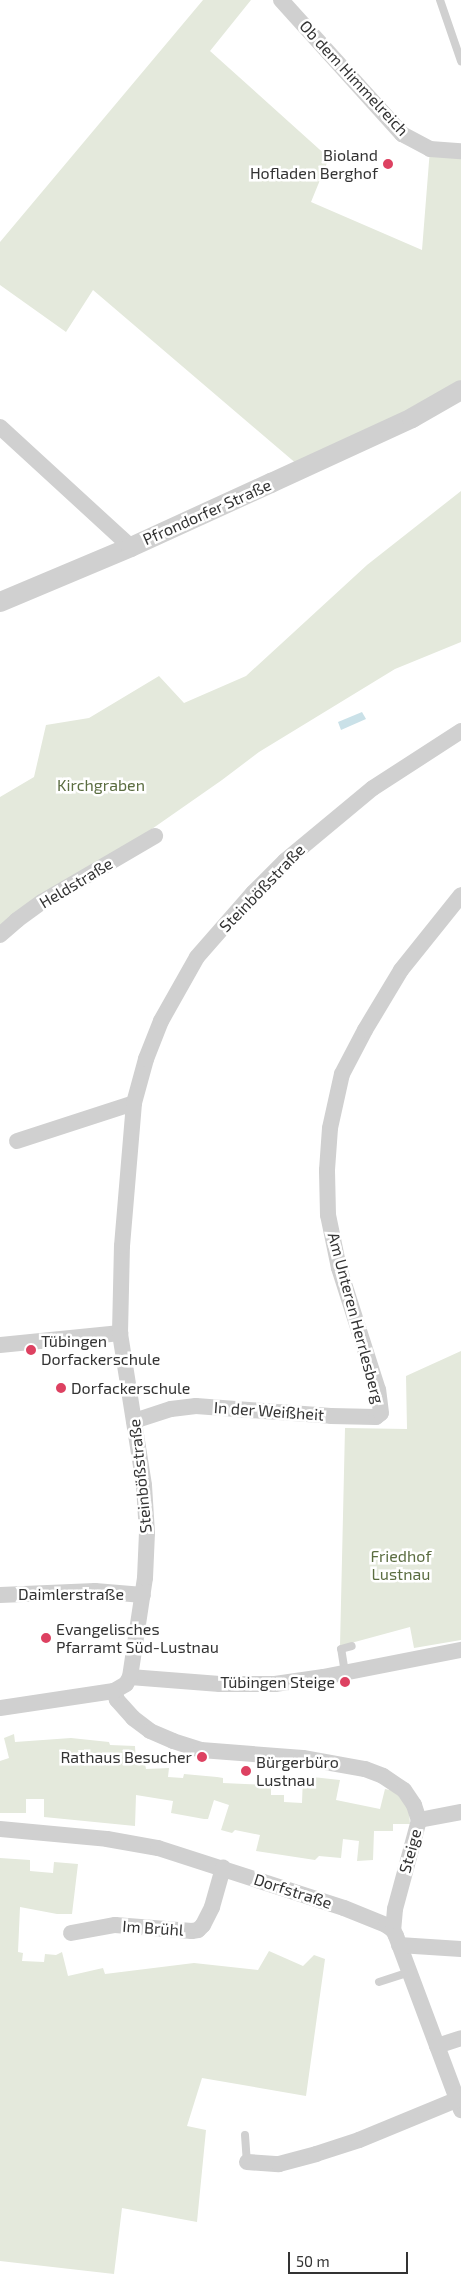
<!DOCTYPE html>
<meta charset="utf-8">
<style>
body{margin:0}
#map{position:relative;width:461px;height:2284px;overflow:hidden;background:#fff;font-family:"Exo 2",sans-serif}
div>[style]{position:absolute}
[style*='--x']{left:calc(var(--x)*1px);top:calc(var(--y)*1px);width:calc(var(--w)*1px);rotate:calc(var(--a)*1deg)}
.green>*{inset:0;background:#e4e9dc}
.water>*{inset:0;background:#cae1e8}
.service>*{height:8px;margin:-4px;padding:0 4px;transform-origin:4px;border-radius:4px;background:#d0d0d0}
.minor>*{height:16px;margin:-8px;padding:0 8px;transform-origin:8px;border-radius:8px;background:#d0d0d0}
.tertiary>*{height:20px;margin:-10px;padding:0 10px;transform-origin:10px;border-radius:10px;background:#d0d0d0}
.dots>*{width:14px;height:14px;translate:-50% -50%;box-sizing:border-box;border:2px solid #fff;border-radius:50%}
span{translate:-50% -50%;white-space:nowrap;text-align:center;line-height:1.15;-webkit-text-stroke:5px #fff;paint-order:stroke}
.street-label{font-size:16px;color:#333}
.poi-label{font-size:16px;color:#333}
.right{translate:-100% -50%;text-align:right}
.left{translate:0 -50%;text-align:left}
.park-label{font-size:16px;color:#5b6d41}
.scale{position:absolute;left:288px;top:2252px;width:120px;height:22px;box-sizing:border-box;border:2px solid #333;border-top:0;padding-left:6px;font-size:15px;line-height:18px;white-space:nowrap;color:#333;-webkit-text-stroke:4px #fff;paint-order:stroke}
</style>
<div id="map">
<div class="green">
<div style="clip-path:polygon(203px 0,251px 0,210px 51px,329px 158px,311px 202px,422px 250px,430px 149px,461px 151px,461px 390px,305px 471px,93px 290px,66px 332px,0 285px,0 242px)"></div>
<div style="clip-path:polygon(461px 491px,461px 642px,395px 669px,259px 752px,222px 780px,0 935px,0 797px,34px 777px,46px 725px,89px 718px,159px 676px,184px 703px,246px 676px,367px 565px)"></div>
<div style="clip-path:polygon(461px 1351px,461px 1640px,414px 1648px,410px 1627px,340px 1646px,345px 1428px,407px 1429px,406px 1376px)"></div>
<div style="clip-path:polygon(14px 1734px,15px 1742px,71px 1738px,109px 1742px,110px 1745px,135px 1746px,136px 1764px,145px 1764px,146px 1769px,169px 1768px,168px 1777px,183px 1778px,184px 1774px,217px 1777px,223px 1778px,223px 1783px,271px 1785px,271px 1795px,284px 1795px,284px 1802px,302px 1803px,303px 1776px,340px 1780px,336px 1800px,380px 1809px,385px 1789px,394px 1791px,403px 1799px,409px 1810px,410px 1824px,393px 1824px,393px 1831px,374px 1831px,373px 1860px,357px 1861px,359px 1841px,343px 1839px,341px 1858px,319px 1856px,315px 1860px,256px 1851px,260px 1835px,235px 1830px,232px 1833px,221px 1830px,229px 1805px,214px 1800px,208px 1819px,204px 1819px,171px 1813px,173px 1801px,136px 1795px,135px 1826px,44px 1817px,44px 1799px,26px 1799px,26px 1813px,0 1813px,0 1761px,9px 1758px,4px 1738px)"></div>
<div style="clip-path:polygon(0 1858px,30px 1860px,30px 1871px,53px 1873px,54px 1862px,78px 1864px,72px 1914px,57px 1914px,20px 1907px,18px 1952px,23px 1953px,22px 1961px,44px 1962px,45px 1954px,56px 1955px,62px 1952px,68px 1976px,103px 1968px,105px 1974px,194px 1963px,258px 1970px,269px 1951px,303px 1966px,314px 1955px,325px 1959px,306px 2096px,202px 2078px,187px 2126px,206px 2130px,197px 2222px,122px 2208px,114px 2274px,0 2261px)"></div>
</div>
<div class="water">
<div style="clip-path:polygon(362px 712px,366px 719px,341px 730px,338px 722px)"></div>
</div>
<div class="service">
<div style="--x:440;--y:0;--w:65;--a:71"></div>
<div style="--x:345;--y:1673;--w:24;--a:-99"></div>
<div style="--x:341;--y:1649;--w:11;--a:-15"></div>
<div style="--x:379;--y:1982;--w:32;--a:-18"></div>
<div style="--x:245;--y:2135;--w:27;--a:86"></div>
</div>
<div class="minor">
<div style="--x:281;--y:0;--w:181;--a:47.9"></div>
<div style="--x:402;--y:134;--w:32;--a:28"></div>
<div style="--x:430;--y:149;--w:31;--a:4"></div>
<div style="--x:0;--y:427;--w:178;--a:42.5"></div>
<div style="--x:0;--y:935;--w:23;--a:-41"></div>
<div style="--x:17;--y:920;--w:31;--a:-36"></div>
<div style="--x:42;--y:902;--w:131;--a:-30.3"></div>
<div style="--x:17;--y:1141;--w:123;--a:-18"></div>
<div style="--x:0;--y:1345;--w:121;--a:-5.7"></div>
<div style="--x:134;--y:1421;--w:39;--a:-18"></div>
<div style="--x:171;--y:1409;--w:25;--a:-7"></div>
<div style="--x:196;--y:1406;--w:135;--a:4.2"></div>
<div style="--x:331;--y:1416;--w:45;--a:1.3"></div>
<div style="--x:376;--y:1417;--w:6;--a:-39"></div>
<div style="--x:381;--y:1413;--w:23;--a:-97"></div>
<div style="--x:378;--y:1390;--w:128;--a:-107.7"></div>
<div style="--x:339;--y:1268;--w:54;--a:-101.7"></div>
<div style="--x:328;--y:1215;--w:45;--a:-91.3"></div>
<div style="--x:327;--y:1170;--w:42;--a:-85.9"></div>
<div style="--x:330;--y:1128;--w:55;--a:-77.5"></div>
<div style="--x:342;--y:1074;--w:50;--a:-62.4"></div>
<div style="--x:365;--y:1030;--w:70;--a:-59"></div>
<div style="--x:401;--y:970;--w:96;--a:-51.3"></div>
<div style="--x:0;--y:1595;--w:95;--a:-2.4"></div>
<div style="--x:95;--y:1591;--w:48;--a:4.8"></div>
<div style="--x:130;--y:1677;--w:90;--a:4.4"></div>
<div style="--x:220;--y:1684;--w:55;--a:0"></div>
<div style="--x:275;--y:1684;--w:49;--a:-8.3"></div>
<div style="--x:323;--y:1677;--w:141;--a:-11.1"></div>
<div style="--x:114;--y:1691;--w:9;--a:72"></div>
<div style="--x:117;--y:1700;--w:24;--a:48"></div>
<div style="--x:133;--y:1718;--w:21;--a:37"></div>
<div style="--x:150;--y:1731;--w:25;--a:23"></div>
<div style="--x:173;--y:1741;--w:29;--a:18"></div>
<div style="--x:201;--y:1750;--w:102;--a:4.5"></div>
<div style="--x:303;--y:1758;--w:63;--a:10.1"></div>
<div style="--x:365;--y:1769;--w:19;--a:21"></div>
<div style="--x:383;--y:1776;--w:25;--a:34"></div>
<div style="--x:404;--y:1790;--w:18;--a:56"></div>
<div style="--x:414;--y:1805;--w:16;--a:72"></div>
<div style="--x:419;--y:1820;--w:92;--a:105.1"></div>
<div style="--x:395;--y:1909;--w:21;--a:95"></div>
<div style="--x:0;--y:1708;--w:115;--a:-8.5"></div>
<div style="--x:114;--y:1691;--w:14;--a:-30"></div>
<div style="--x:126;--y:1684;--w:8;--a:-60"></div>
<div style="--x:130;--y:1677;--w:100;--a:-81.4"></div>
<div style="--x:145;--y:1578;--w:45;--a:-87.5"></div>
<div style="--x:147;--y:1533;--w:48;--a:-93.6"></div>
<div style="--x:144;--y:1485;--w:154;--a:-99"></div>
<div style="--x:120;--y:1333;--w:87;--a:-88.7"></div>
<div style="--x:122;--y:1246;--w:144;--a:-85.2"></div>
<div style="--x:134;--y:1103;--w:46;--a:-74.7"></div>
<div style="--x:146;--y:1059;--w:41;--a:-68.5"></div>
<div style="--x:161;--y:1021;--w:73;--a:-60.6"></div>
<div style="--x:197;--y:957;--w:85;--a:-48.8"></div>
<div style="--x:253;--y:893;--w:45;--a:-45"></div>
<div style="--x:285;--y:861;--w:114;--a:-39.7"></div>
<div style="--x:373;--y:788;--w:105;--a:-32.9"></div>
<div style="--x:419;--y:1820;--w:43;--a:-10.8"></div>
<div style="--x:0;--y:1829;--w:107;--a:5.3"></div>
<div style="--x:107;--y:1839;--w:52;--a:10"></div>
<div style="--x:158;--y:1848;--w:195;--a:17.9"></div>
<div style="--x:344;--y:1908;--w:45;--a:22"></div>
<div style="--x:386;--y:1925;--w:9;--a:36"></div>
<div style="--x:393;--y:1930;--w:7;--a:63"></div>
<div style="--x:396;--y:1936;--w:186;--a:69.5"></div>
<div style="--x:71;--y:1933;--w:45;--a:-10.3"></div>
<div style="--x:115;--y:1925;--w:77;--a:4.5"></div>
<div style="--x:192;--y:1931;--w:6;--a:-9"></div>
<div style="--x:198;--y:1930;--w:7;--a:-45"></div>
<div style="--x:203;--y:1925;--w:20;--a:-63"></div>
<div style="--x:212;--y:1907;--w:41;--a:-74.2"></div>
<div style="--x:399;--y:1945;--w:62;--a:3.7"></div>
<div style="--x:437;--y:2046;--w:25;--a:-18"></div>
<div style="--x:247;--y:2162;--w:32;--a:4"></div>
<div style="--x:279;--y:2164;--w:38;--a:-15"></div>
<div style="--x:316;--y:2154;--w:45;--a:-18"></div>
<div style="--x:359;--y:2140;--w:105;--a:-22.4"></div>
</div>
<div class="tertiary">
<div style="--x:0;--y:602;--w:142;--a:-22.8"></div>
<div style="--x:131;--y:547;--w:154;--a:-24.6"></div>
<div style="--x:271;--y:483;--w:155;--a:-24.7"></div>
<div style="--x:412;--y:418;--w:56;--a:-29.7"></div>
</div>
<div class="dots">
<div style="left:388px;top:164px;background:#dd4161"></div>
<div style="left:31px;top:1350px;background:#dd4161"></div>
<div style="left:61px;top:1388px;background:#dd4161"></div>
<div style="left:46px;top:1638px;background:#dd4161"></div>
<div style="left:345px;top:1682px;background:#dd4161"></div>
<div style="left:202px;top:1757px;background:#dd4161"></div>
<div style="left:246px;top:1771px;background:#dd4161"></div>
</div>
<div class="street-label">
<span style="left:354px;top:78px;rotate:47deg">Ob dem Himmelreich</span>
<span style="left:207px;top:512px;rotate:-24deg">Pfrondorfer Straße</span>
<span style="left:76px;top:883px;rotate:-31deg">Heldstraße</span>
<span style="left:262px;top:888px;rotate:-46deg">Steinbößstraße</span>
<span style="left:356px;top:1318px;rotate:75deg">Am Unteren Herrlesberg</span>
<span style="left:269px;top:1411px;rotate:4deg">In der Weißheit</span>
<span style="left:140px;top:1476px;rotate:-96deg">Steinbößstraße</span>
<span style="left:71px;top:1594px">Daimlerstraße</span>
<span style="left:410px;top:1851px;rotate:-75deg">Steige</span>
<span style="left:293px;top:1891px;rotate:18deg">Dorfstraße</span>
<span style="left:153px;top:1928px;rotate:4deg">Im Brühl</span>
</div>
<div class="poi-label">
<span class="right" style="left:378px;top:164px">Bioland<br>Hofladen Berghof</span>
<span class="left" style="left:41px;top:1350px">Tübingen<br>Dorfackerschule</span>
<span class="left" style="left:71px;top:1388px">Dorfackerschule</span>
<span class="left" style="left:56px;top:1638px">Evangelisches<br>Pfarramt Süd-Lustnau</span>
<span class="right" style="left:335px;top:1682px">Tübingen Steige</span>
<span class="right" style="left:192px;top:1757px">Rathaus Besucher</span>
<span class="left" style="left:256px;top:1771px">Bürgerbüro<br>Lustnau</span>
</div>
<div class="park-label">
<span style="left:101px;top:785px">Kirchgraben</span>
<span style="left:401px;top:1565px">Friedhof<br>Lustnau</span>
</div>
<div class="scale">50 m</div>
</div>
